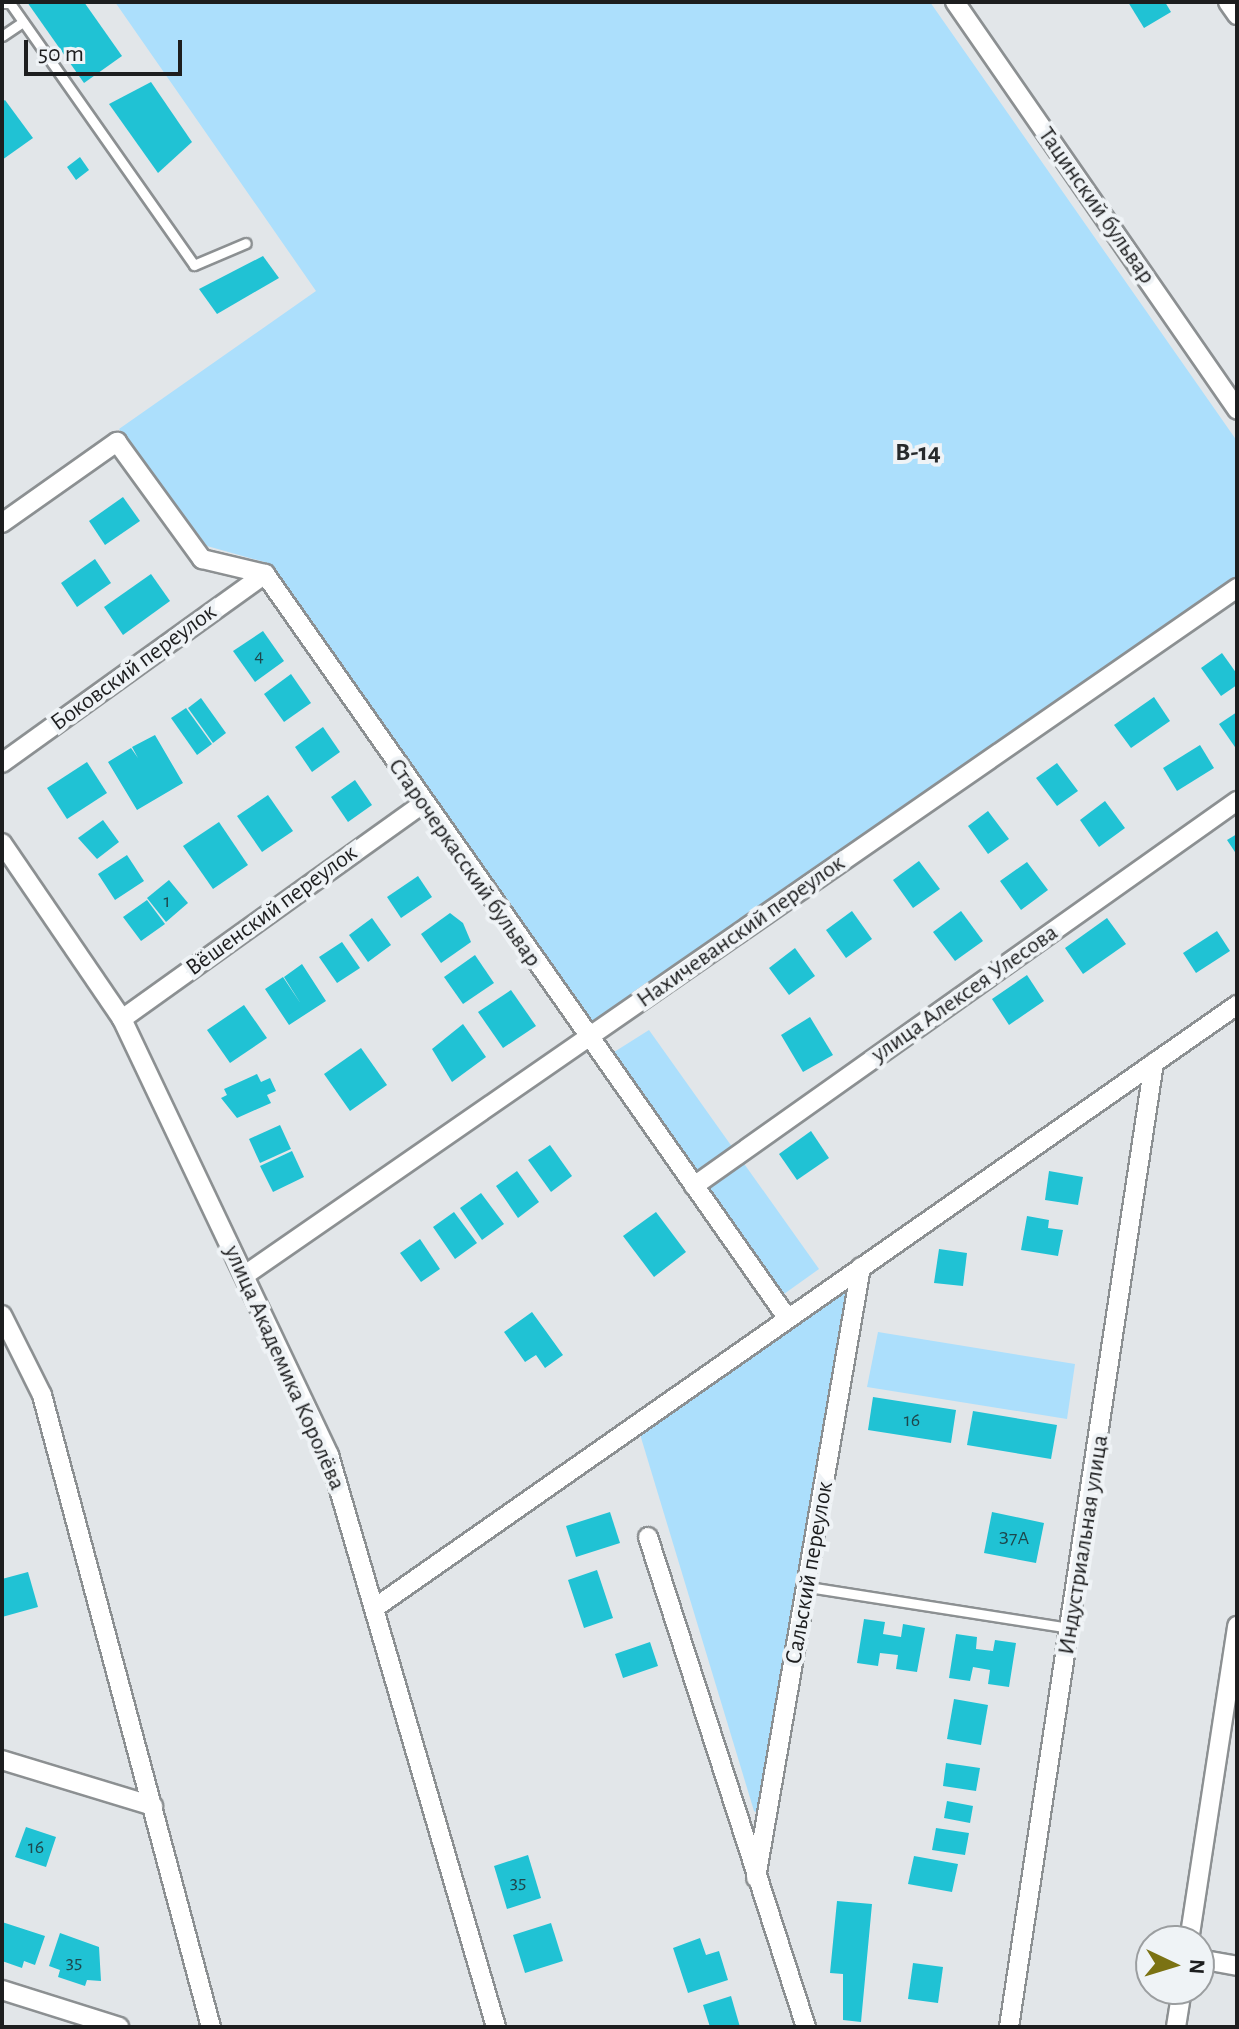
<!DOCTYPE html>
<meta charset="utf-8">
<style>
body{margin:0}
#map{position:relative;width:1239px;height:2029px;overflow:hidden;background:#e2e6e9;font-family:"Alegreya Sans",sans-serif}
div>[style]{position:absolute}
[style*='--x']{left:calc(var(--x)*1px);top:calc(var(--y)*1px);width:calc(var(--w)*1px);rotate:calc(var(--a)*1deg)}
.green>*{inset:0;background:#acdffc}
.building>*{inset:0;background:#20c2d4}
.roads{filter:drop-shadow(2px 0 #8c9092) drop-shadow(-2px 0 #8c9092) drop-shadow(0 2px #8c9092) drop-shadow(0 -2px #8c9092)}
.lane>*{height:9px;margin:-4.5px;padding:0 4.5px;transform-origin:4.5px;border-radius:4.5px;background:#fff}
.street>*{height:18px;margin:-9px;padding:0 9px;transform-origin:9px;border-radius:9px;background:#fff}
span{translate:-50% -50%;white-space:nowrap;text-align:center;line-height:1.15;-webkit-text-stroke:8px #eff3f6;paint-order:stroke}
.number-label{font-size:20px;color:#1e474c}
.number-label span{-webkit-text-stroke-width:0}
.street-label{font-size:24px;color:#1d1e1f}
.neighbourhood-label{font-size:26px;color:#272a2c;font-weight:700}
.frame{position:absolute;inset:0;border:4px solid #1d1e1f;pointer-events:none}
.north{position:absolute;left:1135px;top:1925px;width:80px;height:80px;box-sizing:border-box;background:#eff3f6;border:2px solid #9b9ea0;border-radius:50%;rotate:94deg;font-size:22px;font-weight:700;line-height:32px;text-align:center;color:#1d1e1f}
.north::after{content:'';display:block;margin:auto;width:28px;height:36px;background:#7b7213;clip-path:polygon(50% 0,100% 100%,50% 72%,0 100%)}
.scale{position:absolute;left:24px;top:40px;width:158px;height:36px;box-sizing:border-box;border:4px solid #1d1e1f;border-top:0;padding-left:10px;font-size:24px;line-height:28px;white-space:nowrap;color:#1d1e1f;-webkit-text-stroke:6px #eff3f6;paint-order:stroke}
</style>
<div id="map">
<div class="green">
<div style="clip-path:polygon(115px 2px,930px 2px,1237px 441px,1237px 578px,591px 1026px,268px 563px,207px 546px,119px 429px,316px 291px)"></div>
<div style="clip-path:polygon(649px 1030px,819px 1269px,784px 1294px,611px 1054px)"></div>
<div style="clip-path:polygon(843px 1289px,849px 1294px,762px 1816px,754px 1811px,639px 1431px)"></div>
<div style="clip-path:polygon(878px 1332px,1075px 1364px,1067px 1419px,867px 1387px)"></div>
</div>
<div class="building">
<div style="clip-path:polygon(27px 2px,84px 2px,122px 56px,84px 83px)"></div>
<div style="clip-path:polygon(1128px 2px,1165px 2px,1171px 12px,1144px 28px)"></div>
<div style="clip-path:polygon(151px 82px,192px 142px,158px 173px,109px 104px)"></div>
<div style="clip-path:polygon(5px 100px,33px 138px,2px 160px,2px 102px)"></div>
<div style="clip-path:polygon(80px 157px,89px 170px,76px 180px,67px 167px)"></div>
<div style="clip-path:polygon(263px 256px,279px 278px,217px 314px,199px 289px)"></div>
<div style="clip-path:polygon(123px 497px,140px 521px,105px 545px,89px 521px)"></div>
<div style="clip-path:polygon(95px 559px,111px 583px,77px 607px,61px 583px)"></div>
<div style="clip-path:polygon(151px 574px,170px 601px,123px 635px,104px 607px)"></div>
<div style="clip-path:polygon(263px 631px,284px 661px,255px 682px,233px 651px)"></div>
<div style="clip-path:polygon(1222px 653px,1237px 674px,1237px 685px,1221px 696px,1201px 668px)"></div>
<div style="clip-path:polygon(291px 674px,311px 703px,284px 722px,264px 694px)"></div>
<div style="clip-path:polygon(1154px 697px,1170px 721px,1131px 748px,1114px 725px)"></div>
<div style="clip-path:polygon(201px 698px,226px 733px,213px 743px,188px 708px)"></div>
<div style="clip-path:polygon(186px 708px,212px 744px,197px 755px,171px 718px)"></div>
<div style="clip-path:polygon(1237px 712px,1237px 750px,1219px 724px)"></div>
<div style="clip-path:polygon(323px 727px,340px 752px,312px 772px,295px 747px)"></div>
<div style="clip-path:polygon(155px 735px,183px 783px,137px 810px,108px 762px,131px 748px,138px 758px,132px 747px)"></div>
<div style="clip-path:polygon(1200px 745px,1214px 768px,1177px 791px,1163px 768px)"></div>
<div style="clip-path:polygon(87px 762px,107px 793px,67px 819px,47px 788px)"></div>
<div style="clip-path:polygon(1057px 763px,1078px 791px,1057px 806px,1036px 778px)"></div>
<div style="clip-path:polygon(355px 780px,372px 805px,348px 822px,331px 797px)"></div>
<div style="clip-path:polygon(268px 795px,293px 831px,262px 852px,237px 816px)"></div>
<div style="clip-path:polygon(1105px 801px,1125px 828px,1099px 847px,1080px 820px)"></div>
<div style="clip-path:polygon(988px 811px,1009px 839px,988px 854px,968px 826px)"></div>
<div style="clip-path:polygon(103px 820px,119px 842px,97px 859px,78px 838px)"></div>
<div style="clip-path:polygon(219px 822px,248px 865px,213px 889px,183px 846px)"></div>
<div style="clip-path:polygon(1237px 834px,1237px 855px,1227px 840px)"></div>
<div style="clip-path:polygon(127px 855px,144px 881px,115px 900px,98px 874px)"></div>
<div style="clip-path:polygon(919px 861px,940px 889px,913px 908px,893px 880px)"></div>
<div style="clip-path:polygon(1027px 862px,1048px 890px,1021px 910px,1000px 881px)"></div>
<div style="clip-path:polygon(418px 876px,432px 897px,401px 918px,387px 897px)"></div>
<div style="clip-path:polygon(169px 880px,188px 903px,166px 922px,147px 898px)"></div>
<div style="clip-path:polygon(147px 900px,165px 924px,141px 941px,123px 917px)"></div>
<div style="clip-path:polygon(852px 911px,872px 939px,846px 958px,826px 930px)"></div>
<div style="clip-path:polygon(961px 911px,983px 941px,955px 961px,933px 932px)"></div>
<div style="clip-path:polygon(450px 913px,463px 923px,471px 942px,441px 963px,421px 934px)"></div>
<div style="clip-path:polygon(372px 918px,391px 945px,368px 962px,349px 935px)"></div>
<div style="clip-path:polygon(1107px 918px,1126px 944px,1083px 974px,1065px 948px)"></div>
<div style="clip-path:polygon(1217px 931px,1230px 951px,1196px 973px,1183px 953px)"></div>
<div style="clip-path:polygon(342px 942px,360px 968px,337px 983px,319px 957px)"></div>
<div style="clip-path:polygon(795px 948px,815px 976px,789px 995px,769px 968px)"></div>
<div style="clip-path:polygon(475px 955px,494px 983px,463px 1004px,444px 977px)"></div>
<div style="clip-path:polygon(302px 964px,326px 1001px,289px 1025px,265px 989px,283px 977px,301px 1004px,284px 977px)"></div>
<div style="clip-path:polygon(1027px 975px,1044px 1001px,1009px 1025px,992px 999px)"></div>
<div style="clip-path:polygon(511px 990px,536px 1026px,503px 1048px,478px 1012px)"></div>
<div style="clip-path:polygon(244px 1005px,267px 1038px,230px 1063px,207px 1030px)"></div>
<div style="clip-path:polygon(810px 1017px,833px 1055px,803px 1072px,781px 1035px)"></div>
<div style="clip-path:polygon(463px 1024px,486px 1057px,452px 1082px,432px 1049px)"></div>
<div style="clip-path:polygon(361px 1048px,387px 1085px,350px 1111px,324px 1074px)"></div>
<div style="clip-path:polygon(257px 1074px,261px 1082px,270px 1078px,276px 1091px,267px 1095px,271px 1103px,237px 1118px,221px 1098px,227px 1095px,224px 1089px)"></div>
<div style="clip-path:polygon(280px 1125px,291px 1149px,260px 1163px,249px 1139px)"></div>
<div style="clip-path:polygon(811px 1131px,829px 1158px,797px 1180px,779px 1154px)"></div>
<div style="clip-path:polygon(550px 1145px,572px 1176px,551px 1192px,528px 1160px)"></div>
<div style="clip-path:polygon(292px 1151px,304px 1177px,273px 1192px,260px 1166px)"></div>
<div style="clip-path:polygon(517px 1171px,539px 1202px,518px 1218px,496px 1186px)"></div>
<div style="clip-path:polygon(1049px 1171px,1083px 1177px,1078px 1205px,1045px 1200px)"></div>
<div style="clip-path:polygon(481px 1193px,504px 1224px,482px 1240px,460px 1208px)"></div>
<div style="clip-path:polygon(454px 1212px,477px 1243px,455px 1259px,433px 1227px)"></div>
<div style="clip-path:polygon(656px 1212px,686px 1252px,654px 1277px,623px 1236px)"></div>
<div style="clip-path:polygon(1027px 1216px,1049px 1220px,1048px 1228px,1063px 1230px,1058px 1256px,1021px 1250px)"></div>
<div style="clip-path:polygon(420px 1239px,440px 1269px,421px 1282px,400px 1253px)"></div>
<div style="clip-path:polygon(939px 1249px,967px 1253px,963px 1286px,934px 1283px)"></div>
<div style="clip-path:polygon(532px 1312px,563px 1355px,545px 1368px,536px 1355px,525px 1362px,504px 1332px)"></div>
<div style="clip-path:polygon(873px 1397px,956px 1410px,951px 1443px,868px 1430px)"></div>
<div style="clip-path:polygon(973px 1411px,1057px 1425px,1051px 1459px,967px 1445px)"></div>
<div style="clip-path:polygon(610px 1512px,620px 1543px,576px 1557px,566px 1526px)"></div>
<div style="clip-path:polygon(992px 1512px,1044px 1523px,1036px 1563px,984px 1553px)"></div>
<div style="clip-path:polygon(597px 1570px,613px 1618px,584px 1628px,568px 1580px)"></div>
<div style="clip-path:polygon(28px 1572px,38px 1607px,2px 1617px,2px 1579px)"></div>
<div style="clip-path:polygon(864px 1619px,885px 1622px,883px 1634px,901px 1637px,903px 1624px,925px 1628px,917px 1672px,896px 1669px,898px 1655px,880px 1653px,878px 1666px,857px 1663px)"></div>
<div style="clip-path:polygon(956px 1634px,977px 1637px,976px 1649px,993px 1651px,995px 1640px,1016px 1643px,1009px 1687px,988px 1684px,990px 1670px,973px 1667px,970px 1681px,949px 1678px)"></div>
<div style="clip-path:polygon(650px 1642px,658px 1666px,623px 1678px,615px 1654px)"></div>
<div style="clip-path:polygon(954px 1699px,988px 1705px,981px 1745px,947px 1739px)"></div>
<div style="clip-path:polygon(946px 1763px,980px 1768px,976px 1791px,943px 1786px)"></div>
<div style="clip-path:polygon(947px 1801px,973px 1806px,970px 1823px,944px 1818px)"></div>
<div style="clip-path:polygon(26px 1827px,56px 1837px,46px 1867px,15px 1857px)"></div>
<div style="clip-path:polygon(936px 1828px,969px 1833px,965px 1855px,932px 1850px)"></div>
<div style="clip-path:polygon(528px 1855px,541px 1898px,507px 1909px,494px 1866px)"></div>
<div style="clip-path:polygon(914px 1856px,958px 1864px,952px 1892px,908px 1884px)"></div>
<div style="clip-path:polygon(837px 1901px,872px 1904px,861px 2022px,843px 2020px,843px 1974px,830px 1973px)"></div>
<div style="clip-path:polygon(2px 1922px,45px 1936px,35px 1965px,24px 1961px,22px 1968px,2px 1961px)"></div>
<div style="clip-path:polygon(551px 1923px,563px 1961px,525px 1973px,513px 1935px)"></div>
<div style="clip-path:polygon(60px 1933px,99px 1947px,101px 1981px,87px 1980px,85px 1986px,58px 1977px,60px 1970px,49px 1966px)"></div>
<div style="clip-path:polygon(700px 1938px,706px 1955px,719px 1951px,728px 1980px,688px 1993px,673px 1948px)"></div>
<div style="clip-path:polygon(913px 1963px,943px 1967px,938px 2003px,908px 1999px)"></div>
<div style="clip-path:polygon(731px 1996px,740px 2027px,710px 2027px,703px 2005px)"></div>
</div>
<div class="roads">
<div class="lane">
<div style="--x:2;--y:3;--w:8;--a:0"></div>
<div style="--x:10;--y:3;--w:320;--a:54.9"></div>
<div style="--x:194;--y:265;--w:56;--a:-22.9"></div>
<div style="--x:2;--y:36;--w:25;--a:-34"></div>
<div style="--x:808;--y:1587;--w:266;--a:8.9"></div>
</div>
<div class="street">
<div style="--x:955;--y:2;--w:496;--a:55.3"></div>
<div style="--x:1228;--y:2;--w:16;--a:55"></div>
<div style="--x:2;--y:523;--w:141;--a:-35.2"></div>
<div style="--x:117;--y:442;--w:145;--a:54"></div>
<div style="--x:202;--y:559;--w:65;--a:13.4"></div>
<div style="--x:265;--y:574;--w:910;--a:54.93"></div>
<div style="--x:2;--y:763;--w:324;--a:-35.7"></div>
<div style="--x:2;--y:843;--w:213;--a:55.7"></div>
<div style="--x:122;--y:1019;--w:483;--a:64.6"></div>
<div style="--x:329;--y:1455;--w:596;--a:73.72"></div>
<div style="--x:122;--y:1019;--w:369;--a:-35.6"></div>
<div style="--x:694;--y:1186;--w:666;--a:-35.34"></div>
<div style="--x:245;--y:1275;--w:1207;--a:-34.7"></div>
<div style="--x:2;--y:1315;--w:89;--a:63.4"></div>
<div style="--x:42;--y:1395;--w:654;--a:75.03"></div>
<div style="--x:648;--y:1537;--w:515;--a:72.13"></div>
<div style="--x:376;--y:1607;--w:1051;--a:-34.96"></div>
<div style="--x:2;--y:1760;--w:158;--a:16.9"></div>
<div style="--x:756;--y:1878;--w:620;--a:-80.25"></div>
<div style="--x:1189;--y:1941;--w:319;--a:-81.3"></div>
<div style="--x:1199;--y:1959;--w:39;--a:10"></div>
<div style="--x:2;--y:1990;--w:123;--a:17.5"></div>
<div style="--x:1009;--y:2027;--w:975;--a:-81.45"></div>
<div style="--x:1176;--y:2027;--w:38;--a:-81"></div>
</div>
</div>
<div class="number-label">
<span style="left:259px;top:656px">4</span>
<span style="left:167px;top:901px">1</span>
<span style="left:912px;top:1420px">16</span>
<span style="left:1014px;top:1538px">З7А</span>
<span style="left:36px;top:1847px">16</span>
<span style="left:518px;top:1882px">35</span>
<span style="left:74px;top:1962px">35</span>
</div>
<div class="street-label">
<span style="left:1096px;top:206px;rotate:55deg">Тацинский бульвар</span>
<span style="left:134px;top:668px;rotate:-36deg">Боковский переулок</span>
<span style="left:464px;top:863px;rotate:55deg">Старочеркасский бульвар</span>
<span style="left:272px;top:911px;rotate:-36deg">Вёшенский переулок</span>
<span style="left:741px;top:932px;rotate:-35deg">Нахичеванский переулок</span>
<span style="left:965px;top:994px;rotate:-35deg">улица Алексея Улесова</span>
<span style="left:284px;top:1368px;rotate:66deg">улица Академика Королёва</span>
<span style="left:1084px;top:1545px;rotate:-81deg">Индустриальная улица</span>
<span style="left:810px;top:1573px;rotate:-80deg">Сальский переулок</span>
</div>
<div class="neighbourhood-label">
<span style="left:918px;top:453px">В-14</span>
</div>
<div class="frame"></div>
<div class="north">N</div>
<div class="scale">50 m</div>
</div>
